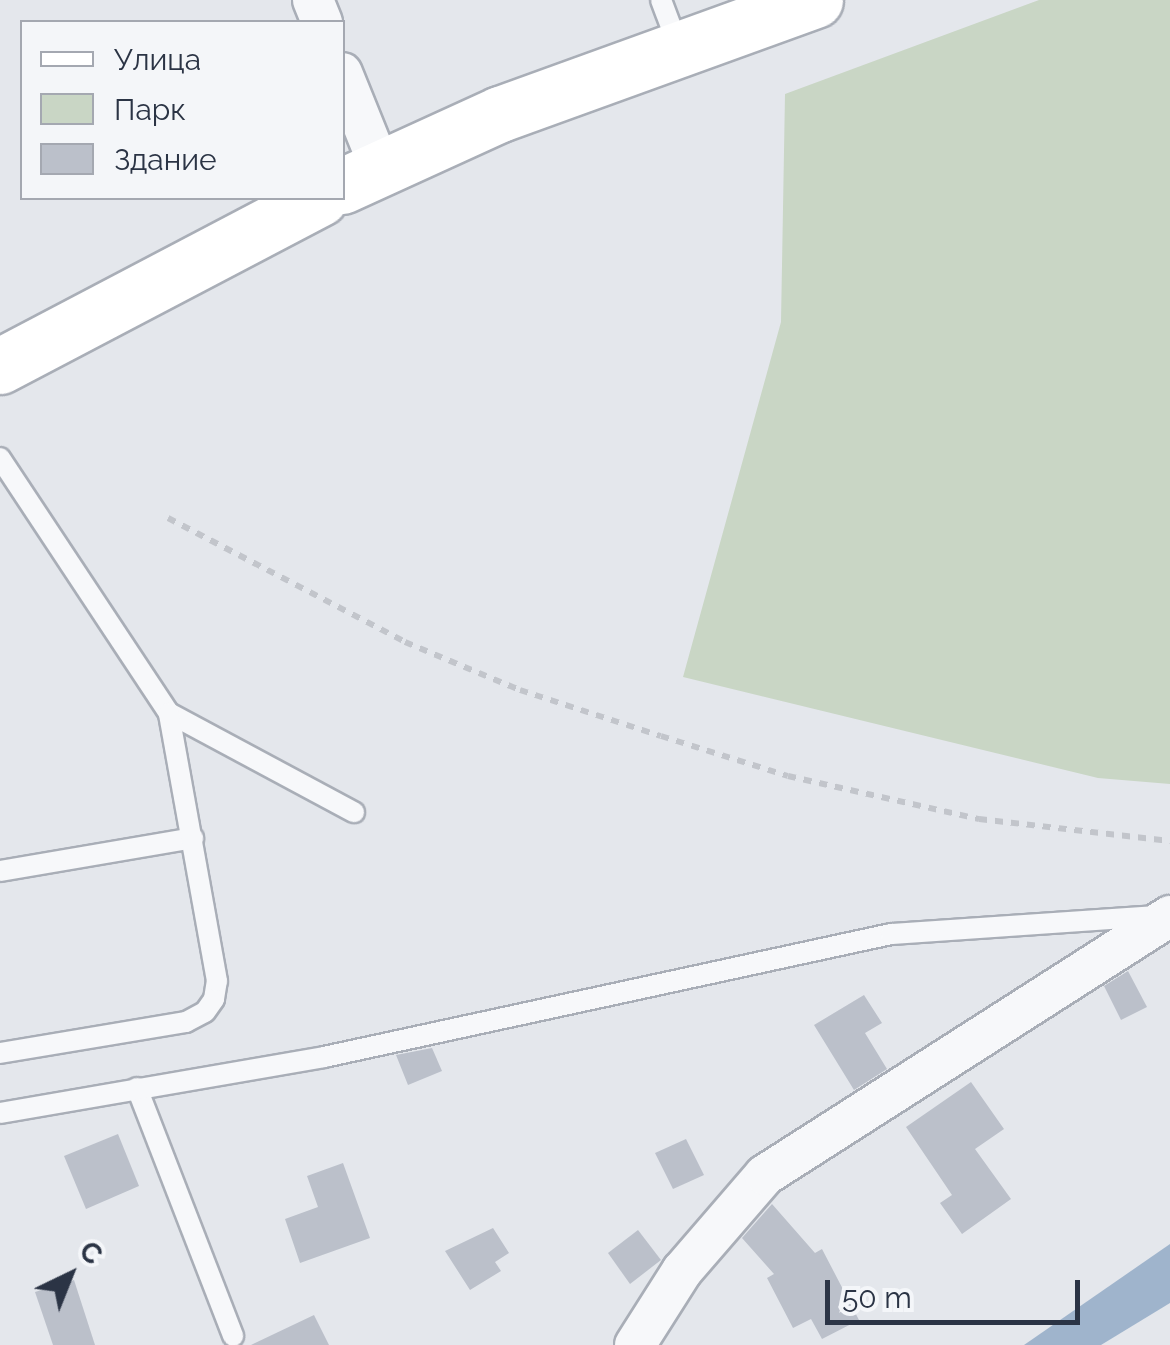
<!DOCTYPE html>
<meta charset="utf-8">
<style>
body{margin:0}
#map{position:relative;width:1170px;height:1345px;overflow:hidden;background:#e4e7ec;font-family:Raleway,sans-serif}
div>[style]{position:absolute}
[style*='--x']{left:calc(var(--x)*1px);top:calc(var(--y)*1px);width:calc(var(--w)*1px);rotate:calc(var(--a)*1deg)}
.green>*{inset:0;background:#c9d6c5}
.water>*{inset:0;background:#9fb4cc}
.building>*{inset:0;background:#bbc0ca}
.path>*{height:6px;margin-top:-3px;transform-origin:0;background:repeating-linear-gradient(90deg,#c2c5cb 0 8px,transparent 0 16px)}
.roads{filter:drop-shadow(2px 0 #a9aeb7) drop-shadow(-2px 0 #a9aeb7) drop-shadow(0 2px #a9aeb7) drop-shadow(0 -2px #a9aeb7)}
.lane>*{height:20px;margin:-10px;padding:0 10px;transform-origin:10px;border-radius:10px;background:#f7f8fa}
.street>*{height:40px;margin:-20px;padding:0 20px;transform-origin:20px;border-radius:20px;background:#f7f8fa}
.primary>*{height:55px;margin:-27.5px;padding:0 27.5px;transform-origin:27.5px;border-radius:27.5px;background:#fff}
span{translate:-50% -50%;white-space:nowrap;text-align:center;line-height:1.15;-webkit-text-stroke:8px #f4f6f9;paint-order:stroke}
.legend{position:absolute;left:20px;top:20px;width:325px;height:180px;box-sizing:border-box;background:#f4f6f9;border:2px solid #a4a8b1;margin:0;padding:12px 18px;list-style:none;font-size:30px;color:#2b3445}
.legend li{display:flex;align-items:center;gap:20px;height:50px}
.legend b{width:50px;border:2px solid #a4a8b1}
.north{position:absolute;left:20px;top:1225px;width:100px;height:100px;-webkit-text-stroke:8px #f4f6f9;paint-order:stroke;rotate:43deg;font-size:28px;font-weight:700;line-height:40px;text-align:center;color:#2b3445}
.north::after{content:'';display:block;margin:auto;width:35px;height:45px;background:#2b3445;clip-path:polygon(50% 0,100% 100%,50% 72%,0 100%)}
.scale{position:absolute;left:825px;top:1280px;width:255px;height:45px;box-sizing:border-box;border:5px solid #2b3445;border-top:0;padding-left:12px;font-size:30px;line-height:35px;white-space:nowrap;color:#2b3445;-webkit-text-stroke:8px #f4f6f9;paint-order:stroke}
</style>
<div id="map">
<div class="green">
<div style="clip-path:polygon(1039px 0,1170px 0,1170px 784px,1098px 778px,683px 677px,781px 322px,785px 94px)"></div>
</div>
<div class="water">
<div style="clip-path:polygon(1170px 1244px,1170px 1303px,1101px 1345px,1024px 1345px)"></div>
</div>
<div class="building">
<div style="clip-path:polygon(1128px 971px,1147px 1007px,1121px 1020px,1104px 986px)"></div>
<div style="clip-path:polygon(864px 995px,882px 1023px,865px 1033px,887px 1069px,854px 1090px,814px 1025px)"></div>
<div style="clip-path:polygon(432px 1048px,442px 1071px,408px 1085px,396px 1055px)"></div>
<div style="clip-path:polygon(971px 1082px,1004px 1129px,975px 1149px,1011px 1199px,962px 1234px,940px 1203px,952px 1195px,906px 1127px)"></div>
<div style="clip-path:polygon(118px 1134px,139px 1186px,86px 1209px,64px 1156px)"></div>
<div style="clip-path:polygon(686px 1139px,704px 1175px,673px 1189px,655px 1153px)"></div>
<div style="clip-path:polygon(343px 1163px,370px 1238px,300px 1263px,285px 1219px,318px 1207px,307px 1176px)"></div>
<div style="clip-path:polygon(772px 1204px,815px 1253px,822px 1249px,859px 1320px,822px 1339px,811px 1319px,793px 1328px,767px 1278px,774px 1274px,742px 1238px)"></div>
<div style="clip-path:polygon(493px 1228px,509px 1253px,495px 1262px,501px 1271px,470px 1290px,445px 1251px)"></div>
<div style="clip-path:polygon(638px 1230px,661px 1260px,630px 1284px,608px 1253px)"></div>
<div style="clip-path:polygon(74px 1280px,95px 1345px,53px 1345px,35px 1292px)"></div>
<div style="clip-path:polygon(314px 1315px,329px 1345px,251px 1345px)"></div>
</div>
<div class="path">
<div style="--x:168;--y:518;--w:267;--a:27.6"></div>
<div style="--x:405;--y:642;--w:125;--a:22.7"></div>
<div style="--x:520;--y:690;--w:148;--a:18.1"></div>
<div style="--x:661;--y:736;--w:133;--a:17.5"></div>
<div style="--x:788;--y:776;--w:196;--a:12.7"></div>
<div style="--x:979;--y:819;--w:192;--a:6.6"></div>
</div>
<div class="roads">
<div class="lane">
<div style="--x:661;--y:0;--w:51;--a:69.4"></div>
<div style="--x:0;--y:458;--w:306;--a:56.5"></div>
<div style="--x:169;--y:713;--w:210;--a:28.2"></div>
<div style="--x:0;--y:871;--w:196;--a:-9.7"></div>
<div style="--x:0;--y:1053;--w:189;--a:-9.5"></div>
<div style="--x:186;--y:1022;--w:21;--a:-28"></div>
<div style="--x:205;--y:1012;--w:16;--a:-55"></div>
<div style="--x:214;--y:999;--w:18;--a:-81"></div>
<div style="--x:217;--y:981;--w:272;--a:-100.2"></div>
<div style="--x:137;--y:1088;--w:266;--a:68.8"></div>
<div style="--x:0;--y:1113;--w:329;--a:-9.8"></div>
<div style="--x:324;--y:1057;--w:580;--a:-12.24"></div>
<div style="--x:891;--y:934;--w:264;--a:-3.9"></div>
</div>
<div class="street">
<div style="--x:313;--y:0;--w:24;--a:68"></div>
<div style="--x:342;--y:73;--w:101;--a:68"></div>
<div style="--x:635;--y:1345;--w:88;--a:-57.6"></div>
<div style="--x:682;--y:1271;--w:127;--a:-49.2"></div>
<div style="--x:765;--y:1175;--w:481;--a:-32.6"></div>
</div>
<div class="primary">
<div style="--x:342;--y:186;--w:174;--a:-24.5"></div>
<div style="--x:500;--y:114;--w:335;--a:-19.9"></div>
<div style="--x:0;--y:366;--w:361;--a:-27.7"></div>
</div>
</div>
<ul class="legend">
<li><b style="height:12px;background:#fff"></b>Улица</li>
<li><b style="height:28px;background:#c9d6c5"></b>Парк</li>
<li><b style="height:28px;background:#bbc0ca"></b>Здание</li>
</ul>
<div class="north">С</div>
<div class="scale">50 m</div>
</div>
